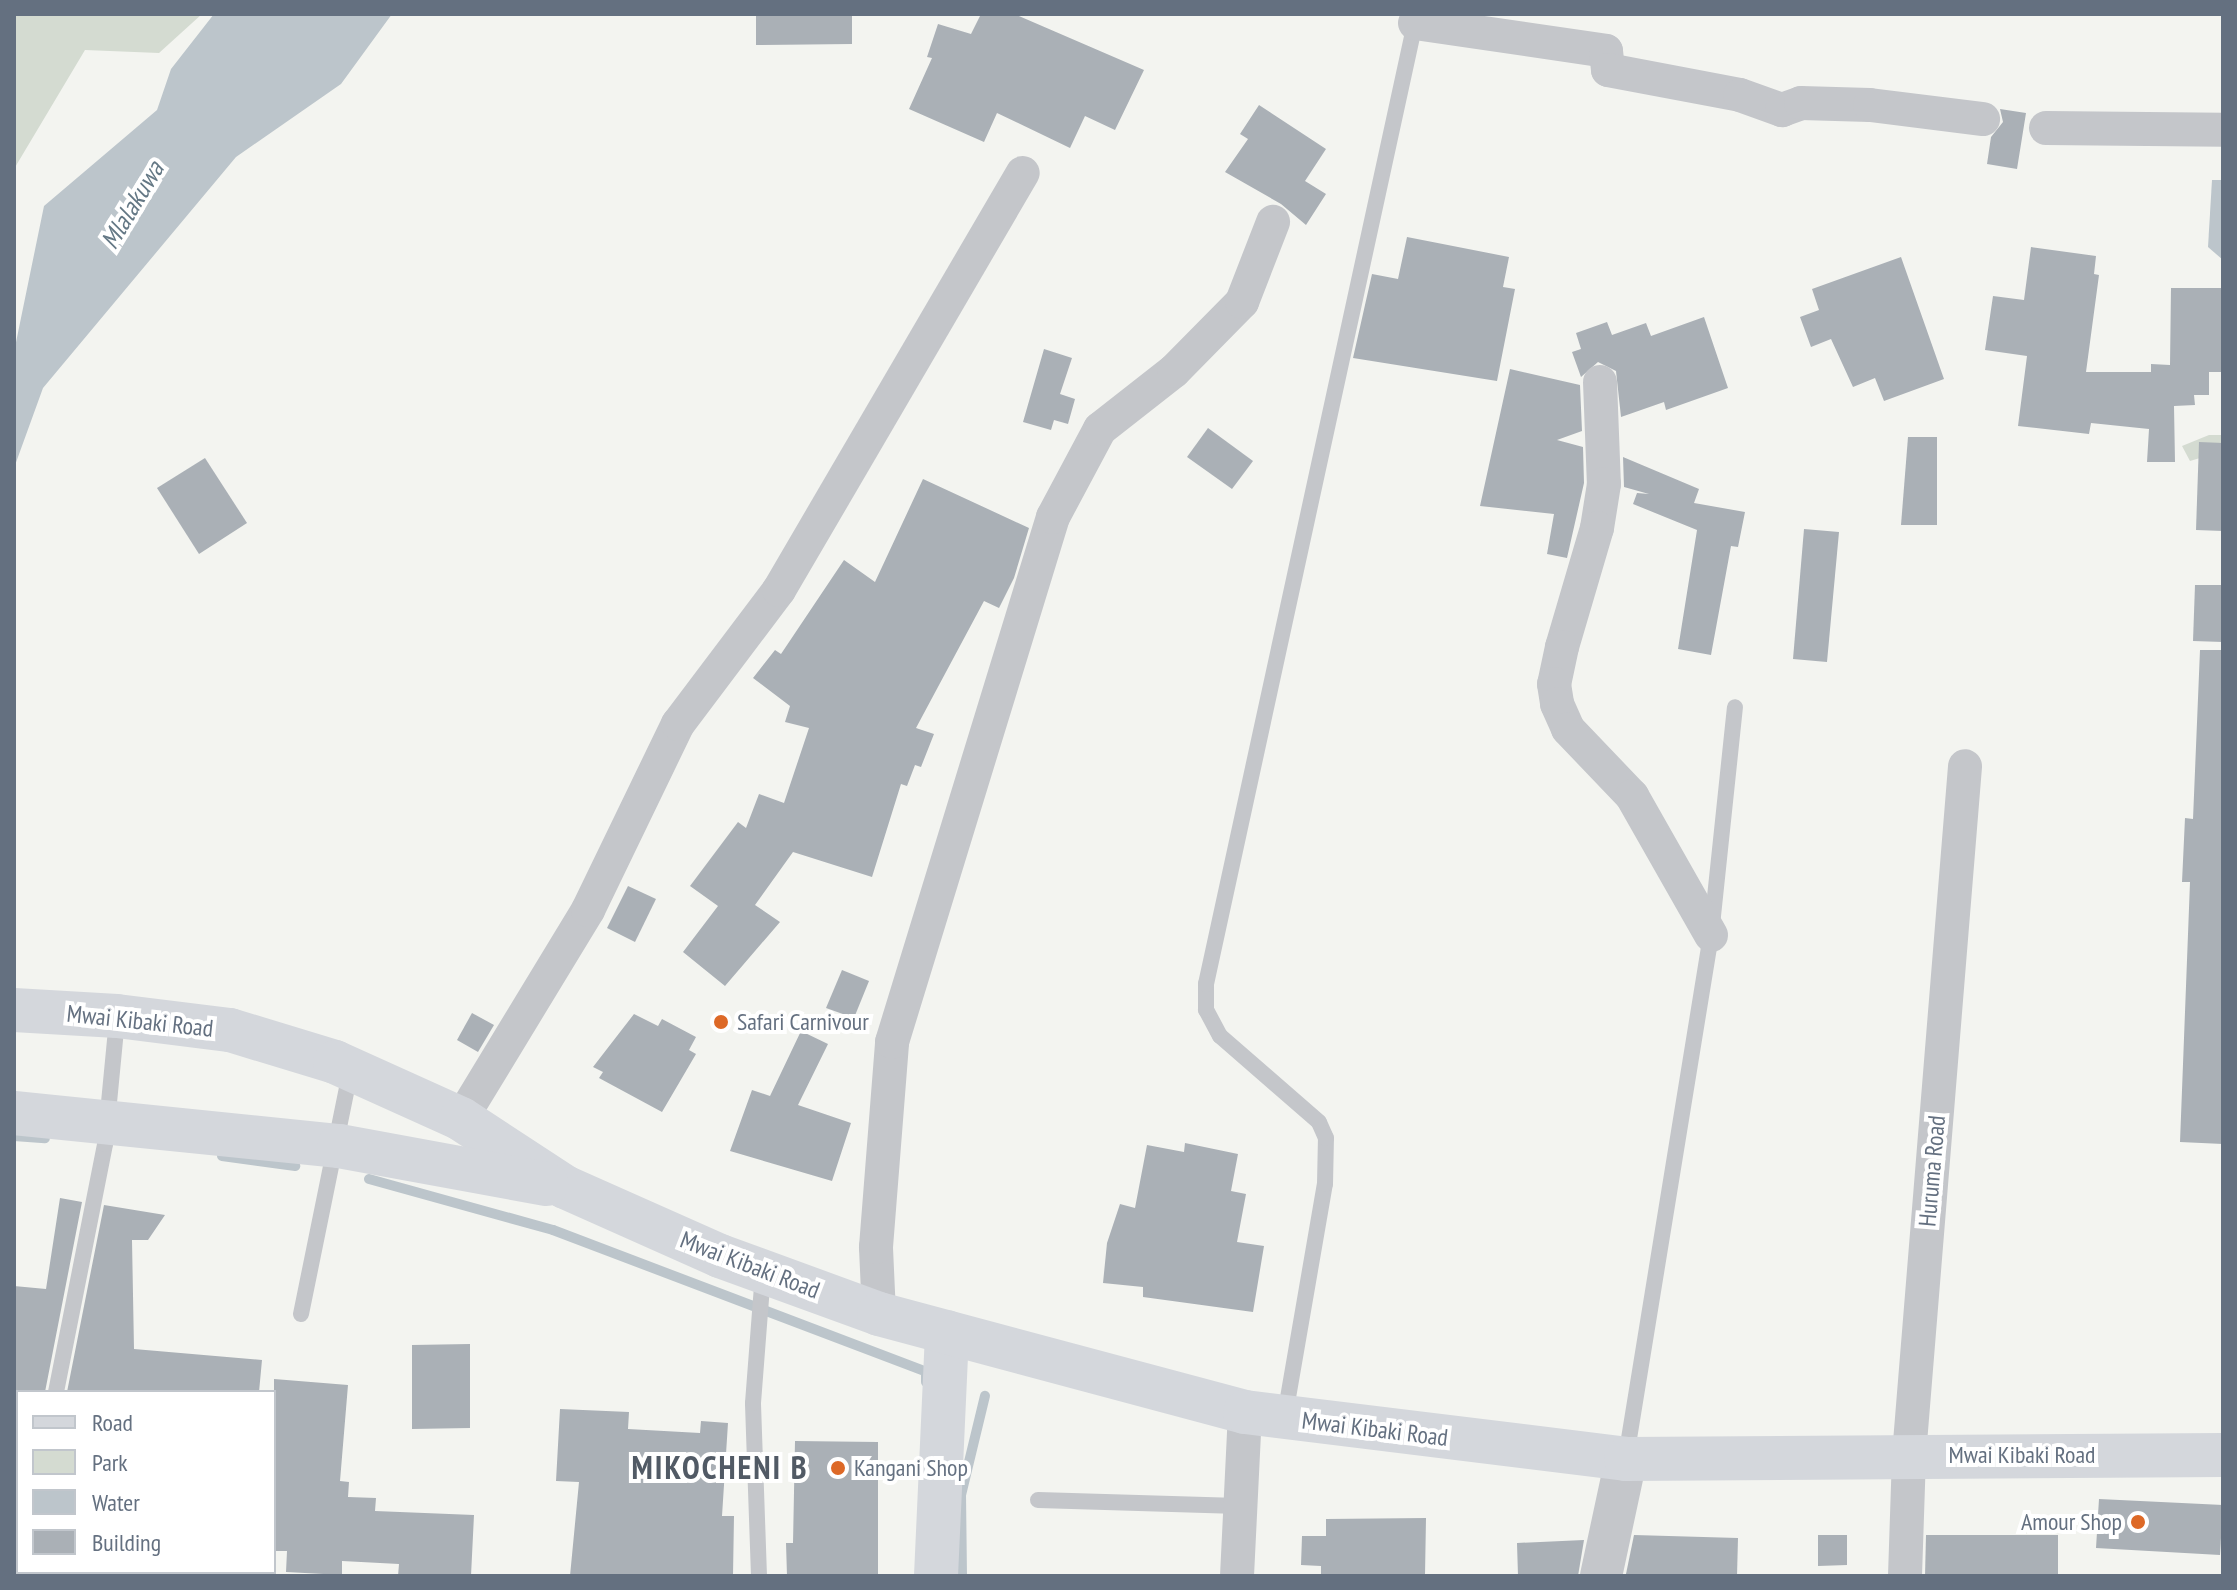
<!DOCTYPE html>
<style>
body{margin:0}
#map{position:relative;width:2237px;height:1590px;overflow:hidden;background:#f3f4f0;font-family:"PT Sans Narrow",sans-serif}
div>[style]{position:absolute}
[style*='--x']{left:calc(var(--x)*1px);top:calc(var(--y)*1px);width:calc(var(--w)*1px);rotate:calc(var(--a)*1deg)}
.green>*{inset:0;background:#d4dbd1}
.water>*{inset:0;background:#bcc5cb}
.stream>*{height:10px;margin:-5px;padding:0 5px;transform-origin:5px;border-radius:5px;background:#bcc5cb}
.building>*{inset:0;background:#aab0b6}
.service>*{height:16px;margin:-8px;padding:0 8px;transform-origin:8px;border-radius:8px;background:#c4c6ca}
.minor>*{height:34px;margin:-17px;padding:0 17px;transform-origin:17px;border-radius:17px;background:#c4c6ca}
.tertiary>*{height:42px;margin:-21px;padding:0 21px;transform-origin:21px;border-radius:21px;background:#c4c6ca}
.secondary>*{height:44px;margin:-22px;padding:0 22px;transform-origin:22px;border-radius:22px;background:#d4d7dc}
.primary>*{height:44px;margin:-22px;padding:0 22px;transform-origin:22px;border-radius:22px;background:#d4d7dc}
.dots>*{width:22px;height:22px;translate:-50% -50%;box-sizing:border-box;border:4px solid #fff;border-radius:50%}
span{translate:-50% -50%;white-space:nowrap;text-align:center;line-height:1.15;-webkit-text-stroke:8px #fff;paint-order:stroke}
.street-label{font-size:24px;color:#647080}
.poi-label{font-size:24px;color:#647080}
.left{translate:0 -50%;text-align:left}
.right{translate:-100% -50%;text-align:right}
.water-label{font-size:26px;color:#647885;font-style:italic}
.district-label{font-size:32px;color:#515a65;font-weight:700;letter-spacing:2px}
.frame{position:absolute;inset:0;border:16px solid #647080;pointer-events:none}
.legend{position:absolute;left:16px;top:1390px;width:260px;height:184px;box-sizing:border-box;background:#fff;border:2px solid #c1c6cc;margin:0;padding:10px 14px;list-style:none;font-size:24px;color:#647080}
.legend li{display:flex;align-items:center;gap:16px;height:40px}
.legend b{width:40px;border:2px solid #c1c6cc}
</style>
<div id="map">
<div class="green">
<div style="clip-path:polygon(14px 14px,202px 14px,159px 53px,85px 50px,14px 169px)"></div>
<div style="clip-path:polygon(2209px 435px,2223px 435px,2223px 451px,2190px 461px,2182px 446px)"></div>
</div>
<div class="water">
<div style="clip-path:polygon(214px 14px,392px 14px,341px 84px,236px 157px,43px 388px,14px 468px,14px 352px,44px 206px,157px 110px,171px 69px)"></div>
<div style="clip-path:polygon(2212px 180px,2223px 180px,2223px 260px,2208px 247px)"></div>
</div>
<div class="stream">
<div style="--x:14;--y:1136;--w:31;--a:4"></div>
<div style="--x:222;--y:1156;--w:74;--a:7.8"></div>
<div style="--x:369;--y:1179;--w:191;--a:15.5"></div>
<div style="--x:553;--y:1230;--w:399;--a:20.8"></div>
<div style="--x:926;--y:1372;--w:10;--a:90"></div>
<div style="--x:962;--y:1576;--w:81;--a:-90.7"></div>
<div style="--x:961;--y:1495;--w:102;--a:-76.4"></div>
</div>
<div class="building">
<div style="clip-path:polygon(756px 14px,852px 14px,852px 44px,756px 45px)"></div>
<div style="clip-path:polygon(981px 14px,1014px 14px,1144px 70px,1115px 130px,1085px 116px,1070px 148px,997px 113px,984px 142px,909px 109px,932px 58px,927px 57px,938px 24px,971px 34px)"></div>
<div style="clip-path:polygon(1259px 105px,1326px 149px,1305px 181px,1326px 194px,1306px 225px,1281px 204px,1225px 172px,1248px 139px,1240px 134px)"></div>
<div style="clip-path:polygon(2000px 109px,2026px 113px,2017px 169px,1987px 164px,1991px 137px,2003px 122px)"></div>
<div style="clip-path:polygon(1407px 237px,1509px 257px,1503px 287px,1515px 289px,1497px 381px,1353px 358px,1372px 274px,1398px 279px)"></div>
<div style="clip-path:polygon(2031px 247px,2096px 256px,2094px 274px,2099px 275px,2086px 372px,2151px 372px,2151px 364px,2170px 365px,2171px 288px,2223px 288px,2223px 372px,2209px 372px,2209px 395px,2194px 395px,2195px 405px,2174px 406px,2175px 462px,2147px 462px,2149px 429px,2091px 423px,2089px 434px,2018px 426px,2027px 356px,1985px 350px,1993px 296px,2024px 300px)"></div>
<div style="clip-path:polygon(1901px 257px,1944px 379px,1884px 401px,1875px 378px,1853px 387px,1831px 339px,1811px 347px,1800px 317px,1819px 310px,1812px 289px)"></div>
<div style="clip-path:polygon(1704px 317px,1728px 388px,1666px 410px,1664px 402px,1621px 417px,1616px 371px,1598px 362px,1581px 377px,1572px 352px,1581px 349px,1576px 333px,1607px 322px,1612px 335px,1646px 323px,1651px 336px)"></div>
<div style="clip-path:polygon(1044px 349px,1072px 358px,1060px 394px,1075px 399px,1068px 424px,1054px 420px,1051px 430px,1023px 422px)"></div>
<div style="clip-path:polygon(1510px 369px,1580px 385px,1582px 431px,1557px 440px,1583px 447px,1584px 483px,1567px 558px,1547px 554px,1554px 514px,1480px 506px)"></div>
<div style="clip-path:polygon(1208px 428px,1253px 461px,1232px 489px,1187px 457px)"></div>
<div style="clip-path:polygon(1908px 437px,1937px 437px,1937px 525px,1901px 525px)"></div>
<div style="clip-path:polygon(2199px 442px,2223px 443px,2223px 531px,2196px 530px)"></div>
<div style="clip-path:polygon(1623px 457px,1699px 489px,1694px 503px,1745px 512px,1738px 547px,1731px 546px,1711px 655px,1678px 649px,1697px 530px,1633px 504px,1637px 493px,1649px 494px,1624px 487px)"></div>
<div style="clip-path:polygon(205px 458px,247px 523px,199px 554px,157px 488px)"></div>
<div style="clip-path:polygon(923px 479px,1029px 528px,1014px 578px,999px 608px,984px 601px,916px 728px,934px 734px,921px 767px,915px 765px,907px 786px,901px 784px,872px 877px,793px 852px,755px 905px,780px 922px,725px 986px,683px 952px,718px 906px,690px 886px,738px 822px,746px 828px,759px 794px,784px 803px,809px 728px,785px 722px,790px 706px,753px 678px,775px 650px,781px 654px,844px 560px,875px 582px)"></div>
<div style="clip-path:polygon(1804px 529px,1839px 532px,1827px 662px,1793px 659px)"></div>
<div style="clip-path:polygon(2195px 585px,2223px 585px,2223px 642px,2193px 641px)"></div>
<div style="clip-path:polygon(2200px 650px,2223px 650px,2223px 1144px,2180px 1142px,2190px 882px,2182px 882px,2185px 818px,2193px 819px)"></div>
<div style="clip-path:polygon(628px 886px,656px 899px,635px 942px,607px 928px)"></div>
<div style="clip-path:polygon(842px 970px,869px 981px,854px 1018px,826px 1008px)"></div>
<div style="clip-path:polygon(472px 1013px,494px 1025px,478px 1052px,457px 1040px)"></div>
<div style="clip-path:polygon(634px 1014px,658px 1026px,662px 1019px,696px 1037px,689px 1050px,696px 1054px,662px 1112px,599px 1078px,603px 1072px,593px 1067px)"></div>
<div style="clip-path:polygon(801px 1031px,828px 1044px,798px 1105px,851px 1123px,832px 1181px,730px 1151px,752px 1090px,770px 1096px)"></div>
<div style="clip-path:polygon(1185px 1143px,1238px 1154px,1231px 1191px,1246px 1194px,1237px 1242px,1264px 1246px,1253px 1312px,1143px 1297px,1143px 1287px,1103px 1283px,1107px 1243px,1120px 1204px,1135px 1208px,1147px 1145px,1184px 1152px)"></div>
<div style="clip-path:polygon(60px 1198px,82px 1202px,45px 1392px,14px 1392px,14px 1286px,46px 1289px)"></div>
<div style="clip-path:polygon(104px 1205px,165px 1215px,148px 1240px,132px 1240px,134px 1349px,262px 1360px,259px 1392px,67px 1392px)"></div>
<div style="clip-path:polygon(470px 1344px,470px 1428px,412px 1429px,412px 1345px)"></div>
<div style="clip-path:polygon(274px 1379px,348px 1385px,340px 1481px,349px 1482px,348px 1497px,376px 1498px,375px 1511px,474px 1515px,471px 1576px,398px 1576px,399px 1564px,342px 1561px,342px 1575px,286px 1572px,287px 1551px,274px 1551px)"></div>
<div style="clip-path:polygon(560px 1409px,629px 1412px,628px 1429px,700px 1433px,701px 1421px,728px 1423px,722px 1516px,734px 1516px,733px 1576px,570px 1576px,579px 1482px,556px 1481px)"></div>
<div style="clip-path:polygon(795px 1441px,878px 1442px,878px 1576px,787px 1576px,786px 1543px,793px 1543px)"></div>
<div style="clip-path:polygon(2099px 1499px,2223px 1505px,2220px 1555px,2096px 1548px)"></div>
<div style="clip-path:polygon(1426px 1518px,1425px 1576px,1321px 1576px,1321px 1566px,1301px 1565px,1302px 1536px,1326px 1536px,1326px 1519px)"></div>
<div style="clip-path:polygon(1634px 1535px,1738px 1538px,1737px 1576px,1626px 1574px)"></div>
<div style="clip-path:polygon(1818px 1535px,1847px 1535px,1847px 1565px,1818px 1566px)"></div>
<div style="clip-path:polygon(1926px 1535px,2058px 1535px,2058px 1576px,1925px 1576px)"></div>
<div style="clip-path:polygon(1584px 1540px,1578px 1576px,1518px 1576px,1517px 1543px)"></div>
</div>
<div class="service">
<div style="--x:301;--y:1314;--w:246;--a:-78.5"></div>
<div style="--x:56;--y:1392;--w:253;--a:-78.8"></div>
<div style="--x:105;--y:1144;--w:126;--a:-84.5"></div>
<div style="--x:1285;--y:1415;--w:234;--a:-80.2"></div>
<div style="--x:1325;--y:1184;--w:46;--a:-88.8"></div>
<div style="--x:1326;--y:1138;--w:17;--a:-114"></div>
<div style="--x:1319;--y:1122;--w:131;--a:-139"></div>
<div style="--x:1220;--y:1036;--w:30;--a:-118"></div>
<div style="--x:1206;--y:1010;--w:26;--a:-90"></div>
<div style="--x:1206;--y:984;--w:983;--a:-77.73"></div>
<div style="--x:1626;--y:1457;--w:529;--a:-80.75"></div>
<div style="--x:1711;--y:935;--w:229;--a:-84"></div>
<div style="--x:1038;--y:1500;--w:201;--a:1.7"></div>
<div style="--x:25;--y:1576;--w:4;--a:-90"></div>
<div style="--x:759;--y:1576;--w:173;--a:-92"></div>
<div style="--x:753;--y:1403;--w:130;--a:-85.6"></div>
</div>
<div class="minor">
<div style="--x:1415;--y:23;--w:193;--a:8.3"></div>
<div style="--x:1606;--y:51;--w:19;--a:84"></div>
<div style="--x:1608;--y:70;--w:134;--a:10.7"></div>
<div style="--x:1740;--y:95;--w:45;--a:19.7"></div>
<div style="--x:1782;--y:110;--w:20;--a:-20"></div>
<div style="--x:1801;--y:103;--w:69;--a:1.7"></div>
<div style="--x:1870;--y:105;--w:114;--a:7.1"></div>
<div style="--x:2046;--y:128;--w:177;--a:0.6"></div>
<div style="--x:1600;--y:382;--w:102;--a:87.8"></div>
<div style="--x:1604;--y:484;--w:45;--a:99"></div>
<div style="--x:1597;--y:528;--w:124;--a:106.4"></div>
<div style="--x:1562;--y:647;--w:38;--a:102"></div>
<div style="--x:1554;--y:684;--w:20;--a:81"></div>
<div style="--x:1557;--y:704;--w:27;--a:66"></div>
<div style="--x:1568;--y:729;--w:93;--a:46.3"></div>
<div style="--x:1632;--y:796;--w:160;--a:60.4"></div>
<div style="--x:461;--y:1119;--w:245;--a:-58.7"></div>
<div style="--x:588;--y:910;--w:207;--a:-64.2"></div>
<div style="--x:678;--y:724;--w:168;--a:-53"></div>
<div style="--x:779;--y:590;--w:483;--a:-59.7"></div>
<div style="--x:879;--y:1314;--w:67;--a:-92.6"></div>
<div style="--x:876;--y:1247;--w:206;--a:-85.5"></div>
<div style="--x:892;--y:1042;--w:549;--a:-72.95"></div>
<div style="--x:1053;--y:517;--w:100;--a:-61.9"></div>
<div style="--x:1100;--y:429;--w:94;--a:-38.1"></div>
<div style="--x:1174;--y:371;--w:97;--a:-45.4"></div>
<div style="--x:1242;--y:302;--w:86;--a:-68.8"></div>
<div style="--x:1237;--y:1576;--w:164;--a:-87.2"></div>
<div style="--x:1905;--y:1576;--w:121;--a:-88.1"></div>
<div style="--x:1909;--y:1455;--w:691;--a:-85.35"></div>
</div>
<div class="tertiary">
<div style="--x:1601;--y:1576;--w:120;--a:-77.9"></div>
</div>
<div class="secondary">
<div style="--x:936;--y:1576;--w:244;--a:-87.4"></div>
</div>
<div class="primary">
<div style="--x:14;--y:1010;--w:103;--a:3.3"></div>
<div style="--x:117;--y:1016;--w:114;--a:7.1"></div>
<div style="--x:230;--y:1030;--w:110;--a:16.9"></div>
<div style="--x:335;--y:1062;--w:138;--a:24.3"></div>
<div style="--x:461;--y:1119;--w:124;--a:33.2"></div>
<div style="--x:565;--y:1187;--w:170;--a:24"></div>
<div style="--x:720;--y:1256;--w:169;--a:20"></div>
<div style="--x:879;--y:1314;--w:379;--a:15"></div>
<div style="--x:1245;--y:1412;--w:384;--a:7"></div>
<div style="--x:1626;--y:1459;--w:597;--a:-0.38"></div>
<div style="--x:14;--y:1113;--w:327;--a:5.8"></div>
<div style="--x:339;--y:1146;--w:211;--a:10.4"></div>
</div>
<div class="dots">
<div style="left:721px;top:1022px;background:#dd6927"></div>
<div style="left:838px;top:1468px;background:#dd6927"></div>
<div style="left:2138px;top:1522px;background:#dd6927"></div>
</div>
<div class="street-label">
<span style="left:140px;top:1021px;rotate:6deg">Mwai Kibaki Road</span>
<span style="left:1932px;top:1171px;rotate:-85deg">Huruma Road</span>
<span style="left:750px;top:1265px;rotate:21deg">Mwai Kibaki Road</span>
<span style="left:1375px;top:1429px;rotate:7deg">Mwai Kibaki Road</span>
<span style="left:2022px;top:1455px">Mwai Kibaki Road</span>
</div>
<div class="poi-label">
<span class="left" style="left:737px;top:1022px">Safari Carnivour</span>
<span class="left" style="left:854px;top:1468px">Kangani Shop</span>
<span class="right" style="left:2122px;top:1522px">Amour Shop</span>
</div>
<div class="water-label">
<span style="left:132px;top:205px;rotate:-59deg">Mlalakuwa</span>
</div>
<div class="district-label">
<span style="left:720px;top:1467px">MIKOCHENI B</span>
</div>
<div class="frame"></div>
<ul class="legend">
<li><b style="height:10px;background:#d4d7dc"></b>Road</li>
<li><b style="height:22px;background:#d4dbd1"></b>Park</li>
<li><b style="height:22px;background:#bcc5cb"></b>Water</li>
<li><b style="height:22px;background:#aab0b6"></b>Building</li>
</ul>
</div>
